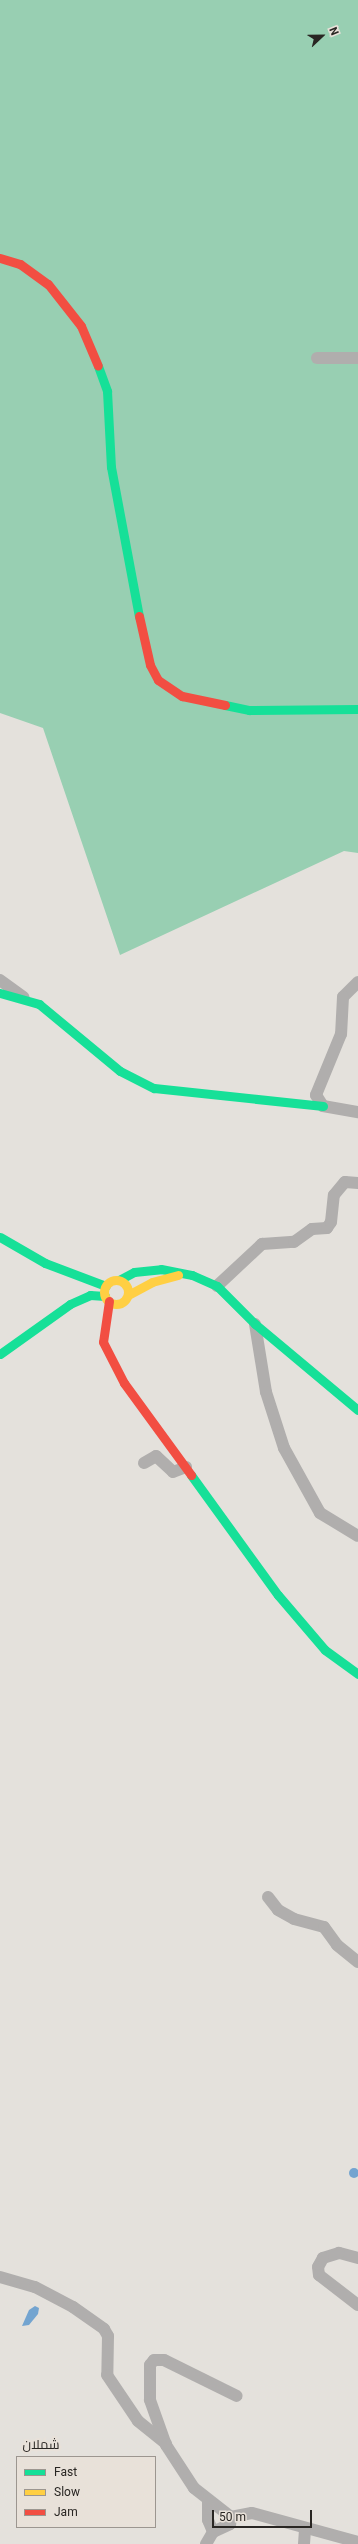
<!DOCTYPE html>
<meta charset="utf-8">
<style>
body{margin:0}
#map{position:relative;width:358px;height:2544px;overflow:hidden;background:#e4e1dc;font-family:Roboto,Cairo,sans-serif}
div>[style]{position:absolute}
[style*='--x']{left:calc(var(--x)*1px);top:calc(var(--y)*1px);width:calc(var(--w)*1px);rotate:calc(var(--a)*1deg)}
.forest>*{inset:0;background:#98cfb2}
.water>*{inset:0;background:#73a4d0}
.round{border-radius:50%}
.street>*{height:12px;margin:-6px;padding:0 6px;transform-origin:6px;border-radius:6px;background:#b0aead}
.fast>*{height:9px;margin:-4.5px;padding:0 4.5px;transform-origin:4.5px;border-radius:4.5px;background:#16e098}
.slow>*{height:9px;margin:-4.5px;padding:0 4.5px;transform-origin:4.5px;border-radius:4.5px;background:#ffcf43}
.slow>.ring{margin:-4.5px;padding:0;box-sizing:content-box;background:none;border:9px solid #ffcf43;border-radius:50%}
.jam>*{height:9px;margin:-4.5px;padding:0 4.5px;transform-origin:4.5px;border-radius:4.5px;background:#f24e42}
span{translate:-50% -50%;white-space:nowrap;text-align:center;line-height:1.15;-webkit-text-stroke:4px #e8e1d9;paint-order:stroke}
.quarter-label{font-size:13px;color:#292623}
.legend{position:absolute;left:16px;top:2456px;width:140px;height:72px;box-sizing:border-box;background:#e8e1d9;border:1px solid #9c9690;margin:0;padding:5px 7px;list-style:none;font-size:12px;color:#292623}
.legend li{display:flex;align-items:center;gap:8px;height:20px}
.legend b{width:20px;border:1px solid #9c9690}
.north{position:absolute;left:302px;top:16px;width:40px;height:40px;-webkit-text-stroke:3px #e8e1d9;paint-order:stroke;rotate:68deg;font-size:11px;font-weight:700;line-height:16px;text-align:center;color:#292623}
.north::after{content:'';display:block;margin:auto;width:14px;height:18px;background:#292623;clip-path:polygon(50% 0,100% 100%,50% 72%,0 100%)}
.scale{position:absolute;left:212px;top:2510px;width:100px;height:18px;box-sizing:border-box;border:2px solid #292623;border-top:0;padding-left:5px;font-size:12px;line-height:14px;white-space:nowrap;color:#292623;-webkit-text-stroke:3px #e8e1d9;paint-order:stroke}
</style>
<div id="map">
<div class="forest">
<div style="clip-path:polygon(0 0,358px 0,358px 853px,344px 851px,120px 955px,43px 728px,0 713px)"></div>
</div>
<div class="water">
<div class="round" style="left:349px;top:2168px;width:10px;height:10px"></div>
<div style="clip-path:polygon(35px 2306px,39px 2308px,38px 2314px,29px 2325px,22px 2326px,29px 2310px)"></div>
</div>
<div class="street">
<div style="--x:317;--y:358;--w:41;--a:0"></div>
<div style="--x:0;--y:980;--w:29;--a:36"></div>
<div style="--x:358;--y:982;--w:21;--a:135"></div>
<div style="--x:343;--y:997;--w:37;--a:93"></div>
<div style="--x:341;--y:1034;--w:66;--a:112.3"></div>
<div style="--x:316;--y:1095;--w:13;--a:58"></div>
<div style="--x:323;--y:1106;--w:36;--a:10"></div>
<div style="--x:217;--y:1286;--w:62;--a:-43"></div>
<div style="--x:262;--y:1244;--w:32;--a:-4"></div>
<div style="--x:294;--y:1242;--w:22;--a:-36"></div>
<div style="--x:312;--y:1229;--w:15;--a:-4"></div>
<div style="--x:327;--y:1228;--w:7;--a:-56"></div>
<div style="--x:331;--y:1222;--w:27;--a:-84"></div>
<div style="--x:334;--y:1195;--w:17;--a:-50"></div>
<div style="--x:345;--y:1182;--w:13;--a:4"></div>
<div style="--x:255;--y:1324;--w:69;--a:80.8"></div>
<div style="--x:266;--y:1392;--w:59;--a:72.2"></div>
<div style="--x:284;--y:1448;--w:74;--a:61"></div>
<div style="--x:320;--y:1513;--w:44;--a:31.2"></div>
<div style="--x:144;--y:1463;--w:14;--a:-30"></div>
<div style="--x:156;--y:1456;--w:23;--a:43"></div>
<div style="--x:173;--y:1472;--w:14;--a:-21"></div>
<div style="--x:268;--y:1897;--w:16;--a:52"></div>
<div style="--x:278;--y:1910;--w:18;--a:29"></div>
<div style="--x:294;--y:1919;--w:31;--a:15"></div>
<div style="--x:324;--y:1927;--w:22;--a:54"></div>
<div style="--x:337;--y:1945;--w:27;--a:39"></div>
<div style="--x:358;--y:2258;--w:20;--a:-165"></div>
<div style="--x:339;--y:2253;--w:17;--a:163"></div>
<div style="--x:323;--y:2258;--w:10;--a:119"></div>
<div style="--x:318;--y:2267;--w:8;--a:83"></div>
<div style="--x:319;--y:2275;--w:49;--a:37.6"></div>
<div style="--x:0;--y:2277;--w:36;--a:16"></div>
<div style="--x:35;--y:2287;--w:43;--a:27.8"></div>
<div style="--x:73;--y:2307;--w:38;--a:35"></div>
<div style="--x:104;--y:2329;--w:8;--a:60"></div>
<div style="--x:108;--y:2336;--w:39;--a:91"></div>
<div style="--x:107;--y:2375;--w:55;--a:56"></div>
<div style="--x:138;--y:2421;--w:36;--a:39"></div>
<div style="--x:208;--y:2501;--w:19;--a:90"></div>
<div style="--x:208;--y:2520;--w:13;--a:67"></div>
<div style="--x:231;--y:2517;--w:47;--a:-141.9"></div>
<div style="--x:194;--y:2488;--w:51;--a:-123.1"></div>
<div style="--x:166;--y:2445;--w:48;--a:-109.6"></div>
<div style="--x:150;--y:2400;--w:35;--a:-90"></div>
<div style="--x:150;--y:2365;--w:6;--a:-51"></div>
<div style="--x:154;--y:2360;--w:10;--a:0"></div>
<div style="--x:164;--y:2360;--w:81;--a:26.3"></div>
<div style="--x:231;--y:2517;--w:21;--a:-11"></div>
<div style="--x:252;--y:2513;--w:110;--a:15.3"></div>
<div style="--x:206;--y:2544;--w:14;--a:-60"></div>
<div style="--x:213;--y:2532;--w:19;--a:-25"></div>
<div style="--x:230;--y:2524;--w:7;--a:-82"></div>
<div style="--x:304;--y:2544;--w:14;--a:-86"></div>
</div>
<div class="fast">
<div style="--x:98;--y:366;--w:27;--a:70"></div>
<div style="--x:107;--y:391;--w:76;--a:87"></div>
<div style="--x:111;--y:467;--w:152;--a:79.4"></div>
<div style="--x:225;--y:705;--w:25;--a:12"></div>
<div style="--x:249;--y:710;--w:109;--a:-0.5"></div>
<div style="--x:0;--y:993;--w:41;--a:15.8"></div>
<div style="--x:39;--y:1004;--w:105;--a:39.6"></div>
<div style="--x:120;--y:1071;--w:38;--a:27"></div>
<div style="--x:154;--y:1088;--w:170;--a:6.1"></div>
<div style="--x:0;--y:1237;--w:52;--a:30"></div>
<div style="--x:45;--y:1263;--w:65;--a:20.7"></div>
<div style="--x:119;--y:1280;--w:17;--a:-28"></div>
<div style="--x:134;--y:1272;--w:27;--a:-6"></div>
<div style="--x:161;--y:1269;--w:32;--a:11"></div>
<div style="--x:192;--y:1275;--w:27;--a:24"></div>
<div style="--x:217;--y:1286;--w:54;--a:45"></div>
<div style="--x:255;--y:1324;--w:134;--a:39.9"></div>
<div style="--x:0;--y:1354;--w:86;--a:-35.5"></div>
<div style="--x:70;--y:1304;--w:22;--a:-24"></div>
<div style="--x:90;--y:1295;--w:15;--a:4"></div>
<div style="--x:191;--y:1475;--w:148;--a:54.1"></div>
<div style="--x:278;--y:1595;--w:72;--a:49.5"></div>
<div style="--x:325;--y:1650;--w:41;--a:36"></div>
</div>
<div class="slow">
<div class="ring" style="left:104px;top:1280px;width:15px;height:15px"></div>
<div style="--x:128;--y:1295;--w:27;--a:-28"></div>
<div style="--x:152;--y:1282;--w:27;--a:-15"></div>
</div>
<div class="jam">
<div style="--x:0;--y:258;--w:21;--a:17"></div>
<div style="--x:20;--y:264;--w:34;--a:36"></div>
<div style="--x:48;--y:284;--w:53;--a:51.8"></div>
<div style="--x:81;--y:326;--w:43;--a:67"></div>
<div style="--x:139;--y:616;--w:50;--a:77.3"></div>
<div style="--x:150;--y:665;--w:17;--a:62"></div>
<div style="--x:158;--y:680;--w:29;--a:34"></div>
<div style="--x:182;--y:696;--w:44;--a:11.8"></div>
<div style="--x:109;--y:1301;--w:41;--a:98.3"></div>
<div style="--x:103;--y:1342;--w:46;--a:62.9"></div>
<div style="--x:124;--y:1383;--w:114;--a:53.9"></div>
</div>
<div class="quarter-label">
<span style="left:41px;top:2445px">شملان</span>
</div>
<ul class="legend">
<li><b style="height:5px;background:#16e098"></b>Fast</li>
<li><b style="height:5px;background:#ffcf43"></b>Slow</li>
<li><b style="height:5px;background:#f24e42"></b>Jam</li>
</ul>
<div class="north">N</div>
<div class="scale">50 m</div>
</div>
